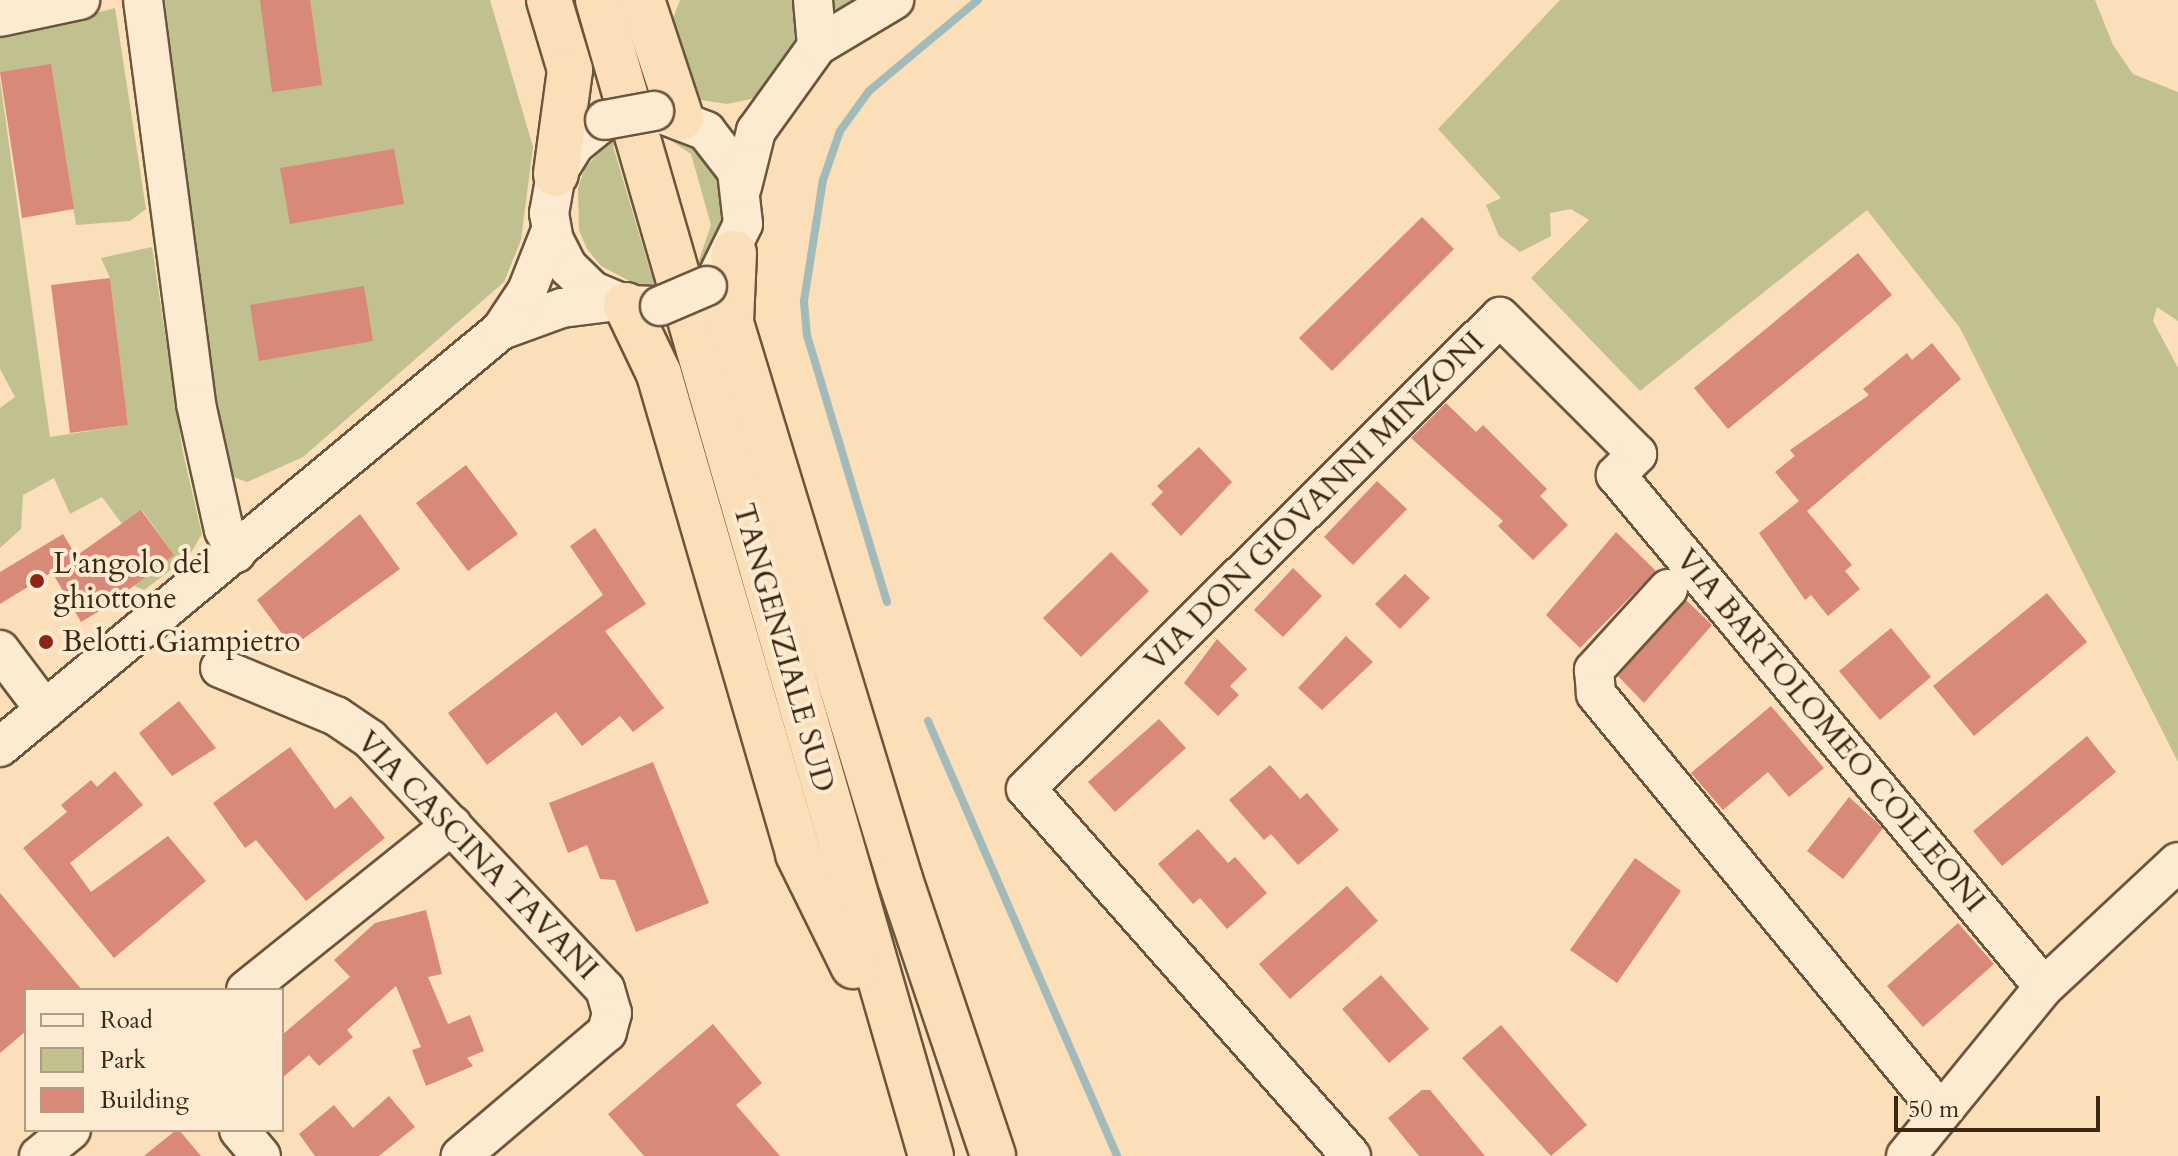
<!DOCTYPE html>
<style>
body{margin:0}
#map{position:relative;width:2178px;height:1156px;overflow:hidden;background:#fbdfb8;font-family:Cardo,serif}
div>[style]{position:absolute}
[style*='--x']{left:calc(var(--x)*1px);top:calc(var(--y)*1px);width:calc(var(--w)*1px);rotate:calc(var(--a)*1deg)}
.green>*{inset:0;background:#c0c18e}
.stream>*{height:8px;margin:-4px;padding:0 4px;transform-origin:4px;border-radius:4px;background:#a2bab9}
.building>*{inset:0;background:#d88977}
.roads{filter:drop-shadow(2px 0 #6b553c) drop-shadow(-2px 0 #6b553c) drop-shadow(0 2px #6b553c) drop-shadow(0 -2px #6b553c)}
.minor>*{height:38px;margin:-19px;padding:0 19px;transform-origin:19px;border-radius:19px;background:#fcead1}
.highway>*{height:44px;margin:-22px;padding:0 22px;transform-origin:22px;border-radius:22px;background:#fbdfb8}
.bridges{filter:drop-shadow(2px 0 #6b553c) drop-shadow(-2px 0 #6b553c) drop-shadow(0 2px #6b553c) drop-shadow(0 -2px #6b553c)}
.minor-bridge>*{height:38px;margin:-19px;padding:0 19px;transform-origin:19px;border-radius:19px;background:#fcead1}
.dots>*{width:22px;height:22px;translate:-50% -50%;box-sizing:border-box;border:4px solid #fcead1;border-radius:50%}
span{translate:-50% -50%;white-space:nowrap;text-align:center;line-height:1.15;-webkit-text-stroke:8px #fcead1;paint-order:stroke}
.street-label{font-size:30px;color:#3b2712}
.poi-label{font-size:30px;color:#3b2712}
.left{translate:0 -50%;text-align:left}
.legend{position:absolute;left:24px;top:988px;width:260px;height:144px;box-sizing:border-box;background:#fcead1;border:2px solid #af9c85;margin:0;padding:10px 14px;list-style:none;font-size:24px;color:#3b2712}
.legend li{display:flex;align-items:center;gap:16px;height:40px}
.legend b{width:40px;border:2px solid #af9c85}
.scale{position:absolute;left:1894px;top:1096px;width:206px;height:36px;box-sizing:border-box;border:4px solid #3b2712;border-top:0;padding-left:10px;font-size:24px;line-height:28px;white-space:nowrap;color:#3b2712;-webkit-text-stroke:6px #fcead1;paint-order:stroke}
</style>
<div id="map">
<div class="green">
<div style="clip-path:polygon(165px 0,490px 0,533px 147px,521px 240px,504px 282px,303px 457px,247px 482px,231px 476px,226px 462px,172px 91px)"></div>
<div style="clip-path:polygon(680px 0,884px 0,755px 98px,727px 104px,688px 98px,664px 42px)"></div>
<div style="clip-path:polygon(1560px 0,2095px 0,2113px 45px,2133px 74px,2178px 92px,2178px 321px,2157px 307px,2153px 321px,2178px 368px,2178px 762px,1960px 328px,1867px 210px,1640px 391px,1531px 278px,1589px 220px,1571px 209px,1550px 213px,1551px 236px,1520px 252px,1499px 236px,1486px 205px,1501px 198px,1438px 129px)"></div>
<div style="clip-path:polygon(115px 8px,146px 209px,130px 221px,76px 225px,51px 65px,0 72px,0 38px)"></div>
<div style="clip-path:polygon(0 80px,50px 437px,128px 425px,110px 278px,101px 258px,152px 247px,183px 453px,202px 534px,189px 556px,144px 590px,132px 585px,174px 555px,142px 510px,122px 524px,102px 497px,70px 514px,54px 478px,23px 495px,21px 529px,0 548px,0 408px,15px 397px,0 369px)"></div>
<div style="clip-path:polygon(evenodd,676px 126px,736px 182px,717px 262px,660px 288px,639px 286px,601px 266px,587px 249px,579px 230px,578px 188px,585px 168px,614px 136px,676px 126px,660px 133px,691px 154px,711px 225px,699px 260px,651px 274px,613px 146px,660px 133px)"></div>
</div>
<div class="stream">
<div style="--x:887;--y:602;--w:278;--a:-106.7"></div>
<div style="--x:807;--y:336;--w:35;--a:-95"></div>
<div style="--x:804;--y:301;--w:122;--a:-81.1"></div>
<div style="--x:823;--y:180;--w:52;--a:-70.9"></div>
<div style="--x:840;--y:131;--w:49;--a:-54.1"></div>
<div style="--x:869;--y:91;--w:142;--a:-39.9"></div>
<div style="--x:928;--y:721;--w:474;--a:66.5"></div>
</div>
<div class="building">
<div style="clip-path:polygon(260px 0,310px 0,322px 85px,272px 92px)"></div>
<div style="clip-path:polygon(51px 64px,74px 209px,22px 218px,0 72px)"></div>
<div style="clip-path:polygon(394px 149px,404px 204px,290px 224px,280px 168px)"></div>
<div style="clip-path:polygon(1422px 217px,1454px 249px,1332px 371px,1299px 338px)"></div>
<div style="clip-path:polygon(1858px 253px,1892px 295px,1728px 429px,1694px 388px)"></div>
<div style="clip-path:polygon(110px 278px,128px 425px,70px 433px,51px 285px)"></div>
<div style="clip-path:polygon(364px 286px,373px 341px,259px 361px,250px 305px)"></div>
<div style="clip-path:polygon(1932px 343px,1961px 379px,1807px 511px,1852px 565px,1845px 571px,1860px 589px,1828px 616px,1811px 595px,1805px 600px,1759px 533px,1799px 501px,1775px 472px,1795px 456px,1790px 450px,1869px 395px,1863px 389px,1907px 353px,1912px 360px)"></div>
<div style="clip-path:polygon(1446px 403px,1476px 432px,1483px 425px,1547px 489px,1540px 496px,1568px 525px,1533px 560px,1498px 526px,1503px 521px,1411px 438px)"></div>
<div style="clip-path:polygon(1199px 447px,1232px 482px,1181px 536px,1151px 504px,1163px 492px,1157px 486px)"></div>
<div style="clip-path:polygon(466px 465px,518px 534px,468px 571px,416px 503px)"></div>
<div style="clip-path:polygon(1377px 481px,1407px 509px,1353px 565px,1324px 537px)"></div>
<div style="clip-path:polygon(141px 510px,174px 555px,106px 607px,81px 622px,52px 572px,0 604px,0 572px,63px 534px,76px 556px)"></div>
<div style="clip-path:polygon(360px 514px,400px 569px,292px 647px,257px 600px)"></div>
<div style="clip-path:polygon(595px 528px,646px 604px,605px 631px,664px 708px,633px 732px,620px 716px,582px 746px,556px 712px,487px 765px,448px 713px,603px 595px,570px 546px)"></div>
<div style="clip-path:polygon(1616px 532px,1656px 571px,1580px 648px,1546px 615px)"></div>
<div style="clip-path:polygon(1111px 552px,1149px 591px,1081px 657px,1043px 618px)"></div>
<div style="clip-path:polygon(1293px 568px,1322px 596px,1283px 637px,1254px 610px)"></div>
<div style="clip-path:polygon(1405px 574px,1430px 598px,1400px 629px,1375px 604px)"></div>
<div style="clip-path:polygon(2047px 593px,2087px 642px,1974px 736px,1933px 686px)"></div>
<div style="clip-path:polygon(1686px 600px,1712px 625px,1644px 703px,1618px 676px)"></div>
<div style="clip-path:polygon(1891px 628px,1931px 677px,1880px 720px,1839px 671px)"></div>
<div style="clip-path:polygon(1346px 636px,1373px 662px,1322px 710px,1298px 688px)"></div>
<div style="clip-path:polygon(1217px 639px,1247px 669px,1230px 686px,1239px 695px,1218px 716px,1184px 683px)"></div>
<div style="clip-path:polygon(179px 701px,216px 748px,172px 776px,139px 733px)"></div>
<div style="clip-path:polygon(1771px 706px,1824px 768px,1789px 797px,1768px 772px,1723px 810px,1691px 773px)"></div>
<div style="clip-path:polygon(1159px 719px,1186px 748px,1115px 812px,1088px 782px)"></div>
<div style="clip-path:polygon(2087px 736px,2116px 772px,2002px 866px,1973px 831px)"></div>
<div style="clip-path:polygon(290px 747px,335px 809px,351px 796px,385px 838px,306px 901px,256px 840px,245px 848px,213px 803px)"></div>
<div style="clip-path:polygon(653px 762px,709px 903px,636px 932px,615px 880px,600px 879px,587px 845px,568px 853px,549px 803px)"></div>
<div style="clip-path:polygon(1270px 765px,1300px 799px,1307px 793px,1339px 830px,1298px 865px,1271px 834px,1264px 840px,1229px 800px)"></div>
<div style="clip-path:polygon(115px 771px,143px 805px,70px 863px,91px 892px,168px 836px,206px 881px,114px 958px,23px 848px,67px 812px,61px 805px,91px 780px,97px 787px)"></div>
<div style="clip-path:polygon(1849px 797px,1883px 828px,1843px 879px,1807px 851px)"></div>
<div style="clip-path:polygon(1198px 829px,1228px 863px,1235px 857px,1267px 893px,1227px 929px,1200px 898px,1193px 904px,1158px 864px)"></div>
<div style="clip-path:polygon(1635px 858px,1681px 891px,1617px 983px,1570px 950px)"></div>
<div style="clip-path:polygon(1347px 886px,1378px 921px,1290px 999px,1259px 964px)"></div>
<div style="clip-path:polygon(0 893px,82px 990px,26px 990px,26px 1031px,0 1053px)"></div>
<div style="clip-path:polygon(426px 910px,442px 974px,428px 977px,448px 1024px,470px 1015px,484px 1051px,467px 1058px,473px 1066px,426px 1086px,412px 1050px,421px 1047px,396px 986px,347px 1030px,353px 1037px,319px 1066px,309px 1055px,282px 1078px,282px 1035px,350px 977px,334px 960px,375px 923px)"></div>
<div style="clip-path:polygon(1958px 923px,1994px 964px,1923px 1027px,1887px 986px)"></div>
<div style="clip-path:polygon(1381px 975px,1429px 1029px,1389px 1063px,1342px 1009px)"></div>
<div style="clip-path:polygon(713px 1024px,762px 1083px,736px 1105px,780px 1156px,644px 1156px,608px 1114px)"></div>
<div style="clip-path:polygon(1501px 1025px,1587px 1125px,1551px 1156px,1462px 1058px)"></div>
<div style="clip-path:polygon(1422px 1090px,1430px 1090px,1485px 1156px,1419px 1156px,1388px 1118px)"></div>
<div style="clip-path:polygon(389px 1096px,415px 1127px,379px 1156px,315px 1156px,299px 1134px,334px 1105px,353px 1128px)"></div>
<div style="clip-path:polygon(179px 1130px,201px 1156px,144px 1156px,176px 1130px)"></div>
</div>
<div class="roads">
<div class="minor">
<div style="--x:143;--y:0;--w:407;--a:82.5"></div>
<div style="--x:196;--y:404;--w:129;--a:77.5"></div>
<div style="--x:224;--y:530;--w:26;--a:62"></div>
<div style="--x:0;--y:17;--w:82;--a:-12"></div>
<div style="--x:817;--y:46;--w:90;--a:-30.9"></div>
<div style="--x:654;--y:111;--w:56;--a:21"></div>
<div style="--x:706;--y:131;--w:51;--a:52.2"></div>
<div style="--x:737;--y:171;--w:53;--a:83.5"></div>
<div style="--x:743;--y:224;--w:59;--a:116.1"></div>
<div style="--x:605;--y:120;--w:38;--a:141"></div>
<div style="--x:575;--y:144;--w:36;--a:122"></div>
<div style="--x:556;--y:174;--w:40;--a:100"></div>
<div style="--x:549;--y:213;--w:27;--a:80"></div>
<div style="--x:554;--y:240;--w:30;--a:63"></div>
<div style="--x:568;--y:267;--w:35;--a:44"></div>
<div style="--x:593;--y:291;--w:36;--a:23"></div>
<div style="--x:626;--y:305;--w:31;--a:2"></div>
<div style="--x:742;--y:187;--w:58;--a:-76"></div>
<div style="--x:756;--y:131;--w:105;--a:-54.3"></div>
<div style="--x:817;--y:46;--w:46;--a:-95"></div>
<div style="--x:501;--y:330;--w:65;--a:-19.8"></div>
<div style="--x:562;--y:308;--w:54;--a:-7.4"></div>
<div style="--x:1668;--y:589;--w:110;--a:132.4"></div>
<div style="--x:1594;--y:670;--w:24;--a:85"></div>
<div style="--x:1596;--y:694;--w:541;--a:50.48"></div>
<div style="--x:0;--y:650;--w:75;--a:53.1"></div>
<div style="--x:220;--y:668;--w:126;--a:22.5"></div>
<div style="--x:336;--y:716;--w:41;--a:34.1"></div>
<div style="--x:370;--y:739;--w:343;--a:46.8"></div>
<div style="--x:605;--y:989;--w:25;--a:74"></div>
<div style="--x:612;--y:1013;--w:20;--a:105"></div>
<div style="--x:607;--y:1032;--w:192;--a:139.7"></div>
<div style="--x:0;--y:747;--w:652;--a:-39.77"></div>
<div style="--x:501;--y:330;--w:47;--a:-56.3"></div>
<div style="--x:527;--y:291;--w:66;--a:-68.5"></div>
<div style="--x:246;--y:990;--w:264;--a:-38.7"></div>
<div style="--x:239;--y:1130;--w:34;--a:50"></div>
<div style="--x:39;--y:1156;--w:41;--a:-39.1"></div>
<div style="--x:1351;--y:1156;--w:490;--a:-131.5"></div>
<div style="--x:1026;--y:789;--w:669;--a:-44.88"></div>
<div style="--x:1500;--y:317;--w:194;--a:45"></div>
<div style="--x:1637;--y:454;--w:30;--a:135"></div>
<div style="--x:1616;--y:475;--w:667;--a:50.11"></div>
<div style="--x:1906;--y:1156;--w:218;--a:-50.8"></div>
<div style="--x:2044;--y:987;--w:183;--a:-43"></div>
</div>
<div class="highway">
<div style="--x:549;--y:0;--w:73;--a:73.3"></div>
<div style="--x:570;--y:70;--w:105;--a:97.7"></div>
<div style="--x:598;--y:0;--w:1203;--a:73.93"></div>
<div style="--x:642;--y:0;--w:124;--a:71.7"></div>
<div style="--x:734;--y:253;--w:70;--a:92.5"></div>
<div style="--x:731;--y:323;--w:581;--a:73.09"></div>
<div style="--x:900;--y:879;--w:292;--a:71.4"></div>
<div style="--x:626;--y:305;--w:76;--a:64.4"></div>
<div style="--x:659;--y:374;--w:500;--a:73.8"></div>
<div style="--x:798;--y:854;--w:125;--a:63.8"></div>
</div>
</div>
<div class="bridges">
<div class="minor-bridge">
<div style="--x:605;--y:120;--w:50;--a:-10.4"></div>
<div style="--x:660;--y:306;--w:51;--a:-23.1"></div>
</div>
</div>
<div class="dots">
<div style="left:37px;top:581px;background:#8f2418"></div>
<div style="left:46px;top:642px;background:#8f2418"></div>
</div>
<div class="street-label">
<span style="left:1315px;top:502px;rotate:-45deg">VIA DON GIOVANNI MINZONI</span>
<span style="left:783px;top:648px;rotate:74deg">TANGENZIALE SUD</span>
<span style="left:1830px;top:731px;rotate:50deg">VIA BARTOLOMEO COLLEONI</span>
<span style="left:477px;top:856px;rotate:46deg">VIA CASCINA TAVANI</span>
</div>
<div class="poi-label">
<span class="left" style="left:53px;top:581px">L'angolo del<br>ghiottone</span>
<span class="left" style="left:62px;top:642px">Belotti Giampietro</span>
</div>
<ul class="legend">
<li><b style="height:10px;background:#fcead1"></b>Road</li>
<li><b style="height:22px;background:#c0c18e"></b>Park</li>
<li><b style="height:22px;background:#d88977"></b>Building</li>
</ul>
<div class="scale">50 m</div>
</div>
